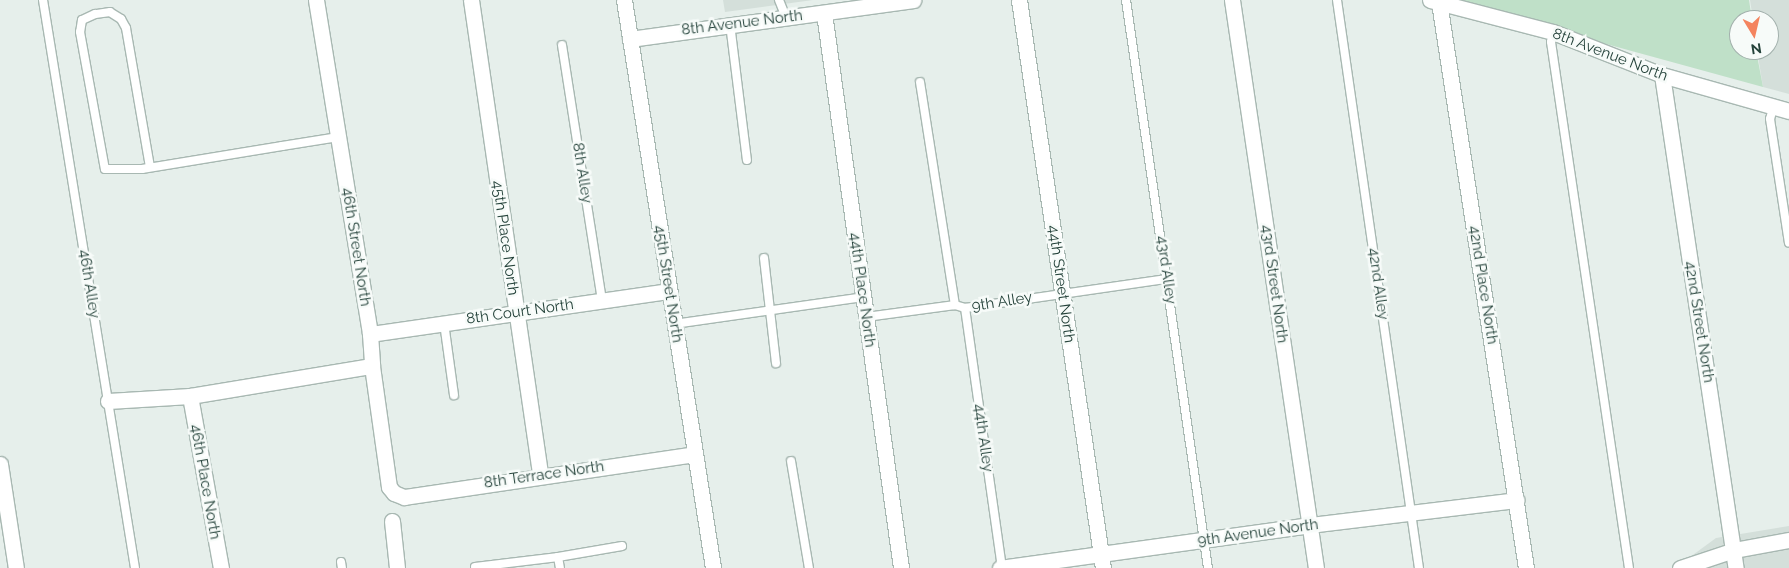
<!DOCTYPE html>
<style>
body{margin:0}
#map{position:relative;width:1789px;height:568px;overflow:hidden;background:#e6efeb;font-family:Raleway,sans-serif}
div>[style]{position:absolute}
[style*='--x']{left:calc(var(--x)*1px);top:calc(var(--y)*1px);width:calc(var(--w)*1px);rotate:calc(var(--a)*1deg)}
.built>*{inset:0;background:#d4dfda}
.green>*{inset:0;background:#bfe0c8}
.roads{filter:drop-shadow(1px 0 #a8b8b2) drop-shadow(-1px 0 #a8b8b2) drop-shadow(0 1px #a8b8b2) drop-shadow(0 -1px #a8b8b2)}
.service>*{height:8px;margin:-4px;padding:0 4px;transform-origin:4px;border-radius:4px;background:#fff}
.minor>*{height:15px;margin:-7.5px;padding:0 7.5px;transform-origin:7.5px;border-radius:7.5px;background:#fff}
.tertiary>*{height:15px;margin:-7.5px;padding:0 7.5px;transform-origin:7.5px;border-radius:7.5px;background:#fff}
span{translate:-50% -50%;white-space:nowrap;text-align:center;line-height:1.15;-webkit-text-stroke:5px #f7fbf9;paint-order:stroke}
.street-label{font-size:15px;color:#24423a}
.north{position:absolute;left:1729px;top:10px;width:50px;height:50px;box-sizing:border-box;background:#f7fbf9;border:1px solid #a3b1ad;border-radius:50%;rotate:171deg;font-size:14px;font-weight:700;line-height:20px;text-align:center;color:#24423a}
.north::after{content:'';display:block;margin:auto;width:18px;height:22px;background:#f4845f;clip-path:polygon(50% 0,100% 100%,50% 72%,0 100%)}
</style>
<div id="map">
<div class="built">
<div style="clip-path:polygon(723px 0,813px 0,725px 12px)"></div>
<div style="clip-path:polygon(1750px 0,1789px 0,1789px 94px,1763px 87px,1757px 50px,1769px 50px,1769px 20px,1753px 20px)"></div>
<div style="clip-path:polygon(1789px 526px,1789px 568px,1675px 568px,1716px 538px)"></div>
</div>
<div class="green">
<div style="clip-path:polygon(1446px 0,1749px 0,1752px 20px,1739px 20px,1739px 50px,1756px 50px,1763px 87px)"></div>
</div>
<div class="roads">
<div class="service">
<div style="--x:43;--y:0;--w:575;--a:80.8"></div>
<div style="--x:779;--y:0;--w:18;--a:68"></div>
<div style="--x:1126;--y:0;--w:574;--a:81.79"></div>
<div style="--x:1337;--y:0;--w:574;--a:81.79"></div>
<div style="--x:730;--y:24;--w:137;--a:82.9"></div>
<div style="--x:1553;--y:32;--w:10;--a:101"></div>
<div style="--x:1551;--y:42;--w:532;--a:81.57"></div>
<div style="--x:562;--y:45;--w:259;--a:81.1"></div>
<div style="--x:920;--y:82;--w:226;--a:81.1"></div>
<div style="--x:1773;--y:108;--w:11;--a:105"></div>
<div style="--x:1770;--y:119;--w:125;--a:81.3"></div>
<div style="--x:150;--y:167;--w:141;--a:-99.8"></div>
<div style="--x:126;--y:28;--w:10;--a:-119"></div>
<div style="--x:121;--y:19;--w:13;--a:-148"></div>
<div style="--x:110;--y:12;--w:15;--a:172"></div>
<div style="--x:95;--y:14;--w:14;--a:155"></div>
<div style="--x:82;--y:20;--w:12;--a:99"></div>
<div style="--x:80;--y:32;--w:139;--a:79.7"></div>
<div style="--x:105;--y:169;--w:37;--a:0"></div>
<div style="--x:142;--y:169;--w:142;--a:-9.3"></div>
<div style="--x:282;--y:146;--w:57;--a:-9.1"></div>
<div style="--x:764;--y:258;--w:106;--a:83.5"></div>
<div style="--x:965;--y:308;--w:263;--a:81.9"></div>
<div style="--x:866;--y:317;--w:90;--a:-7.7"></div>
<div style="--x:955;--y:305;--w:10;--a:17"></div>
<div style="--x:965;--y:308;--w:204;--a:-8.2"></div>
<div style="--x:444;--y:323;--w:73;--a:82.1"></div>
<div style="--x:674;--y:324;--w:191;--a:-8.1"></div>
<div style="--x:791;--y:461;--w:109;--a:80.5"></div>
<div style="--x:558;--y:557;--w:65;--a:-9.8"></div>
<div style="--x:341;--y:562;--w:6;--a:81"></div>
<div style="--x:475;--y:567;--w:84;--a:-6.9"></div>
<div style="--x:558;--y:557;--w:11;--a:80"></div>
</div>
<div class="minor">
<div style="--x:316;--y:0;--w:338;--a:80.8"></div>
<div style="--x:370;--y:334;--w:32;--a:86"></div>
<div style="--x:372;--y:366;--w:122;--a:82"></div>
<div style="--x:389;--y:487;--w:8;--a:50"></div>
<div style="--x:394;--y:493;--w:11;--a:22"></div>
<div style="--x:404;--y:497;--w:293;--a:-8.4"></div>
<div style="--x:471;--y:0;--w:480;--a:81.7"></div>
<div style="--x:624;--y:0;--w:575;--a:81.09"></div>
<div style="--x:1019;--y:0;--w:574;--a:81.59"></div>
<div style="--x:1232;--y:0;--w:574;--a:81.59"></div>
<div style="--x:1430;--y:0;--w:127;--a:14.6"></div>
<div style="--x:1553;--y:32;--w:117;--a:21.5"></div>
<div style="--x:1662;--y:75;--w:132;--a:15.8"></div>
<div style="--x:1439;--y:2;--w:573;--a:81.26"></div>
<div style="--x:824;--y:13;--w:560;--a:82.1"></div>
<div style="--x:630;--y:39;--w:286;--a:-7.8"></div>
<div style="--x:1662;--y:75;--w:499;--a:81.5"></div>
<div style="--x:370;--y:334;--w:302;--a:-8.2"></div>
<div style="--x:190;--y:396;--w:175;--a:79.8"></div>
<div style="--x:108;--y:401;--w:82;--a:-3.5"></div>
<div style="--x:190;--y:396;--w:184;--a:-9.4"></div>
<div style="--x:0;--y:464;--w:105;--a:81.3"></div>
<div style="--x:392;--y:521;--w:47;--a:83.9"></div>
<div style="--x:1000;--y:568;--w:313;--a:-7.9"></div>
<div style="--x:1310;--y:525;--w:208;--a:-6.9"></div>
</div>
<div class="tertiary">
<div style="--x:1680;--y:568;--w:57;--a:-18.4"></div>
<div style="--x:1734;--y:550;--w:56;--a:-10.3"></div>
</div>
</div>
<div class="street-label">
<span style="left:742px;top:23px;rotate:-7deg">8th Avenue North</span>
<span style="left:1610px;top:55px;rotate:21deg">8th Avenue North</span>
<span style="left:582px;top:173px;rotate:81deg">8th Alley</span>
<span style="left:505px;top:238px;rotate:82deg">45th Place North</span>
<span style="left:356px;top:247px;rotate:81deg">46th Street North</span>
<span style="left:1166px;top:270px;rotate:82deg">43rd Alley</span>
<span style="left:89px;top:284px;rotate:81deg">46th Alley</span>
<span style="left:668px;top:284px;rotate:81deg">45th Street North</span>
<span style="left:1061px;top:284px;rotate:82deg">44th Street North</span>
<span style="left:1274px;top:284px;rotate:82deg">43rd Street North</span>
<span style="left:1378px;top:284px;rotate:82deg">42nd Alley</span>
<span style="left:1483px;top:285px;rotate:81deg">42nd Place North</span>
<span style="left:862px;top:290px;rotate:82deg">44th Place North</span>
<span style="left:1002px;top:302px;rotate:-9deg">9th Alley</span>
<span style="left:520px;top:312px;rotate:-8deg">8th Court North</span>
<span style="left:1699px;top:322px;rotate:81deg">42nd Street North</span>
<span style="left:983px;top:438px;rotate:82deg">44th Alley</span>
<span style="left:544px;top:475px;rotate:-8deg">8th Terrace North</span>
<span style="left:205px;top:482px;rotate:80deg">46th Place North</span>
<span style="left:1258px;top:533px;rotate:-8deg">9th Avenue North</span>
</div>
<div class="north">N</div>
</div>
